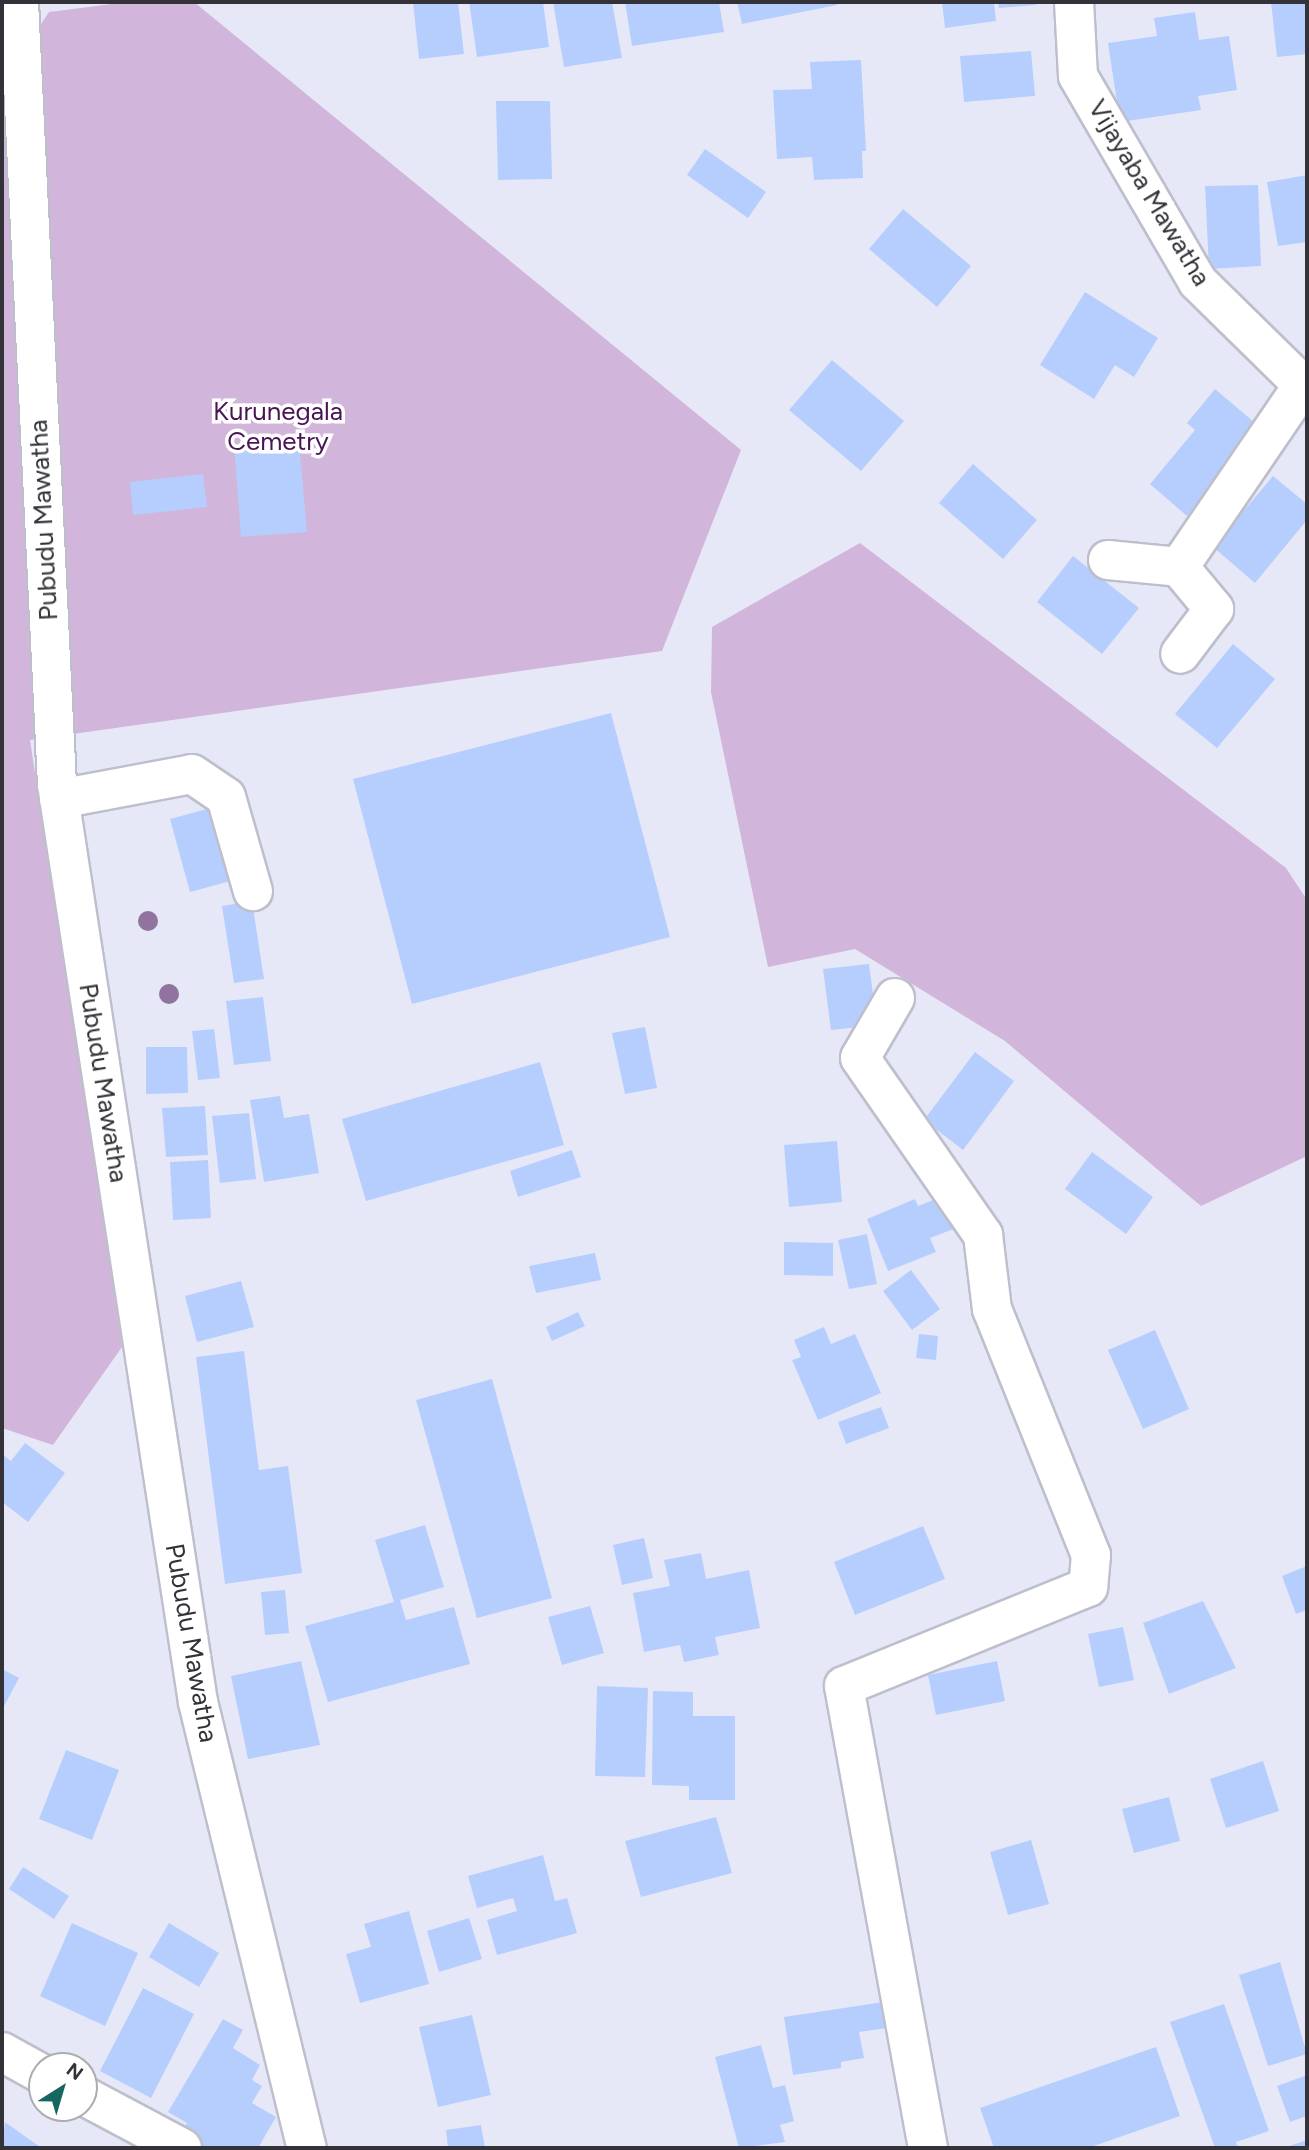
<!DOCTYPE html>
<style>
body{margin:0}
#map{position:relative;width:1309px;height:2150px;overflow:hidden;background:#e7e8f7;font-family:Figtree,sans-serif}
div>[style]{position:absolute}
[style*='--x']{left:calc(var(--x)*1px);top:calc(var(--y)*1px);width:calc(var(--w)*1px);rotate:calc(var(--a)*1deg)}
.green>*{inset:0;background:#d2b5da}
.building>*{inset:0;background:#b6cefe}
.roads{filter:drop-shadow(2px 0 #bebfcc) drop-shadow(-2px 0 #bebfcc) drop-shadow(0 2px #bebfcc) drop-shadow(0 -2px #bebfcc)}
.minor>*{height:38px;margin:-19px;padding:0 19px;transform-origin:19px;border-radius:19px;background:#fff}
.trees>*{width:20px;height:20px;margin:-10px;border-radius:50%;background:#90739e}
span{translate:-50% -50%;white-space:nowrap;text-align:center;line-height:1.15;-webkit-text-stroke:7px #fff;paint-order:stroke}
.street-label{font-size:26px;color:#323238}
.park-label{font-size:26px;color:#491355}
.frame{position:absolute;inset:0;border:4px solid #323238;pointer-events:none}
.north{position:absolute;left:28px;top:2052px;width:70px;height:70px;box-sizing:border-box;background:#fff;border:2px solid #adadaf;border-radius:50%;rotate:37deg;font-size:19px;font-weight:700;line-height:28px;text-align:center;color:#323238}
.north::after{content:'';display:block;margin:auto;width:24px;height:32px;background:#186662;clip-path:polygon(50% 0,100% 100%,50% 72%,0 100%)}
</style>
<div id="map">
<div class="green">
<div style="clip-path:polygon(128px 2px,194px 2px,741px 450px,662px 651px,30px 740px,122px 1347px,53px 1445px,2px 1428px,2px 42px,32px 38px,49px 12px)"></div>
<div style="clip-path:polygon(860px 543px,1286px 868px,1307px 900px,1307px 1156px,1201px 1206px,1005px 1041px,855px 949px,768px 967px,711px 692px,712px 627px)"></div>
</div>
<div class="building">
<div style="clip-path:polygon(413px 2px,458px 2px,464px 54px,419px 59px)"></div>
<div style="clip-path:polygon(469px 2px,543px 2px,549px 47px,477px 57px)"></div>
<div style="clip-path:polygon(553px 2px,612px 2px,622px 58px,564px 67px)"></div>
<div style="clip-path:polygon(625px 2px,719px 2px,724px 32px,632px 46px)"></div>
<div style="clip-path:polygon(737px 2px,837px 2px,837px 5px,742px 24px)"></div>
<div style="clip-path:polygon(942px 2px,994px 2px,996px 21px,945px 28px)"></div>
<div style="clip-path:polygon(998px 2px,1035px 2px,1036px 5px,999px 8px)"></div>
<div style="clip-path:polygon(1271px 2px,1307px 2px,1307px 54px,1277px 57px)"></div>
<div style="clip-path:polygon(1195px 12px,1199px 40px,1229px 36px,1237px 90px,1198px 96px,1201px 110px,1120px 122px,1108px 43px,1157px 36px,1154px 18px)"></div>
<div style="clip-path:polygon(1031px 51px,1035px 96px,964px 102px,960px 56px)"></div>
<div style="clip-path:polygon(861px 60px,866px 151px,862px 151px,863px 178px,814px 180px,812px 157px,777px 159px,773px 90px,812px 89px,810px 62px)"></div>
<div style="clip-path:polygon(496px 101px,550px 101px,552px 179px,498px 180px)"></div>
<div style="clip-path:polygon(705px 149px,766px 192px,748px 218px,687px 175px)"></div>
<div style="clip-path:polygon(1307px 175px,1307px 242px,1278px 246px,1267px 182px)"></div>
<div style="clip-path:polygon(1258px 185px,1261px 266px,1209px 269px,1205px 186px)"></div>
<div style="clip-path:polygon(903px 209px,971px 266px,937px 307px,869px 249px)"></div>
<div style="clip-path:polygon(1085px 292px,1158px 338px,1134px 377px,1115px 365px,1094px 399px,1040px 365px)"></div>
<div style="clip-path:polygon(832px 360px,904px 421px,861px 471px,789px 410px)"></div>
<div style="clip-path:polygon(1215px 389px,1261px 428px,1187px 516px,1150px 484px,1195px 430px,1187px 423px)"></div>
<div style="clip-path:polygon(299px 441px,307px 532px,241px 537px,234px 445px)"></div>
<div style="clip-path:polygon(973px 464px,1037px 520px,1003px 559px,939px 503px)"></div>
<div style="clip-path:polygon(203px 474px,207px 507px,133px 515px,130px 482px)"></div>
<div style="clip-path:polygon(1273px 476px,1307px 504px,1307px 520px,1255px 583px,1213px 547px)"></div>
<div style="clip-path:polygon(1073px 556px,1139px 608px,1102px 654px,1037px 602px)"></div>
<div style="clip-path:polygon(1233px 644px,1275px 679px,1217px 748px,1175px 714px)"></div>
<div style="clip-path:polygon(611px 713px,670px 937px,412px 1004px,353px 779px)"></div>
<div style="clip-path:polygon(218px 806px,238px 879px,190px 892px,170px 819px)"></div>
<div style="clip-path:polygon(252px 901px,264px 979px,234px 983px,222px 906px)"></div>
<div style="clip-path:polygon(869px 964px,877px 1025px,831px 1030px,823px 969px)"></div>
<div style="clip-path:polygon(263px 997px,271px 1061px,234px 1065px,226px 1001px)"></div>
<div style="clip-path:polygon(645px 1027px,657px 1088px,625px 1094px,612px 1033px)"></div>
<div style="clip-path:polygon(214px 1029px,220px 1078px,198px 1080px,192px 1031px)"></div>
<div style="clip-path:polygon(146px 1047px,187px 1047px,188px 1093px,146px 1094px)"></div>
<div style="clip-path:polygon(975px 1052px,1014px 1081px,963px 1150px,924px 1120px)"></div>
<div style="clip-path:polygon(540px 1062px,564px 1145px,366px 1201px,342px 1119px)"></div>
<div style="clip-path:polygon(280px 1096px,284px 1118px,309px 1114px,319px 1173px,264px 1182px,250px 1100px)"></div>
<div style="clip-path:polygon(205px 1106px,208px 1155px,166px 1157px,162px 1108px)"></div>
<div style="clip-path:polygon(249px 1113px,256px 1179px,220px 1183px,212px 1116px)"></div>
<div style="clip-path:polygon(837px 1141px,842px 1202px,789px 1207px,784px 1145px)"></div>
<div style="clip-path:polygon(572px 1150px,581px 1177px,518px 1197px,510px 1171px)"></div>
<div style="clip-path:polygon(1092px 1152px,1153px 1197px,1126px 1234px,1065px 1189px)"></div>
<div style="clip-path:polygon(208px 1160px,211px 1218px,173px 1220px,170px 1162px)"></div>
<div style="clip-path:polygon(946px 1195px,959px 1227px,930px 1238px,936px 1252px,888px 1271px,867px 1219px,915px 1199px,918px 1206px)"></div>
<div style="clip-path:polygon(867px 1234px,877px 1284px,849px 1289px,838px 1240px)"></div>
<div style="clip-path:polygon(784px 1242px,833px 1243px,833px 1276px,784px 1275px)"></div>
<div style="clip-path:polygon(595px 1253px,601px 1280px,536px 1293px,529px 1266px)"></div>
<div style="clip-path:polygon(911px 1270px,940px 1309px,912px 1330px,883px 1291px)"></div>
<div style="clip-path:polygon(241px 1281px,254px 1327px,197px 1342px,185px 1296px)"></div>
<div style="clip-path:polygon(578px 1312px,585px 1326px,552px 1341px,546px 1327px)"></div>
<div style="clip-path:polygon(824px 1327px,831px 1344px,855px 1334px,881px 1393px,818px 1420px,792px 1360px,801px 1357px,794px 1340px)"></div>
<div style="clip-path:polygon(1155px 1330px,1189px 1409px,1143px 1429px,1108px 1350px)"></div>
<div style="clip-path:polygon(919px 1334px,938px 1336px,936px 1360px,916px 1358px)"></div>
<div style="clip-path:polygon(244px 1351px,259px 1470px,288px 1466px,302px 1573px,225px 1584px,196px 1357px)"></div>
<div style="clip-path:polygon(492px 1379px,552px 1598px,477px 1618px,416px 1400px)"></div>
<div style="clip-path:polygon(881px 1407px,889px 1428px,846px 1444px,838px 1422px)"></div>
<div style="clip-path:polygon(25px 1443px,65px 1473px,28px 1522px,2px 1502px,2px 1454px,11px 1461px)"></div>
<div style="clip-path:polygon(425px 1525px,444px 1587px,400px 1600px,406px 1620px,454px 1607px,470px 1664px,328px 1702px,305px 1626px,394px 1602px,375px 1540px)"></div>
<div style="clip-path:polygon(923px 1526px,945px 1579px,855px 1615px,834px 1562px)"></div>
<div style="clip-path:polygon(644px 1538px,653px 1578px,622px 1585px,613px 1545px)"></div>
<div style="clip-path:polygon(701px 1553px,706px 1579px,749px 1570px,760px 1628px,715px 1637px,719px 1655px,684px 1662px,680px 1645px,644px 1652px,633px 1593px,670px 1586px,664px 1560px)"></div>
<div style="clip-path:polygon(1307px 1566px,1307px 1610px,1296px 1614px,1282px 1576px)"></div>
<div style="clip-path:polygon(285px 1590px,289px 1633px,265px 1635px,261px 1592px)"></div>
<div style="clip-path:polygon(1203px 1601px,1236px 1668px,1169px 1694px,1143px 1623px)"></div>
<div style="clip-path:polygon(590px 1606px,604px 1653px,562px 1665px,548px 1617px)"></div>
<div style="clip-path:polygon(1123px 1627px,1134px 1680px,1099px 1687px,1088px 1634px)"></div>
<div style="clip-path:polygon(301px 1661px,320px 1745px,248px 1759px,231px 1676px)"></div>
<div style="clip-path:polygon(997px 1661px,1005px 1701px,936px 1715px,928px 1675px)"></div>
<div style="clip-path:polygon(2px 1669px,19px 1678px,2px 1710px)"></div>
<div style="clip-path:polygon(597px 1686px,648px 1688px,645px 1777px,595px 1776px)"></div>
<div style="clip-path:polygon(653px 1691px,693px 1692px,693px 1716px,735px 1716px,735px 1800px,689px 1800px,689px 1786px,652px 1785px)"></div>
<div style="clip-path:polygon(66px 1750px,119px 1770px,92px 1840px,39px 1819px)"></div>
<div style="clip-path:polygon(1263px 1761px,1279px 1811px,1226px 1828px,1210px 1779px)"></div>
<div style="clip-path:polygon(1169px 1797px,1180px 1841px,1134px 1853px,1122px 1809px)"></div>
<div style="clip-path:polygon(716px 1817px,732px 1873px,641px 1897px,625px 1841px)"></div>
<div style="clip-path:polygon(1031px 1840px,1049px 1904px,1008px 1915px,990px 1852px)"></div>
<div style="clip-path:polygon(543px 1855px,555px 1901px,567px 1898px,577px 1933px,497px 1955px,487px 1920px,517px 1911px,513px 1898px,477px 1908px,468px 1876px)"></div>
<div style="clip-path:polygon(23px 1867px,69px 1896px,54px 1919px,9px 1889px)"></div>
<div style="clip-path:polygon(409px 1911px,429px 1984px,360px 2003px,346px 1954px,371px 1947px,364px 1924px)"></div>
<div style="clip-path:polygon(469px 1918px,482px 1959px,439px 1972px,427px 1931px)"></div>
<div style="clip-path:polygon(72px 1923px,138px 1953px,105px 2026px,40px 1996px)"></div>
<div style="clip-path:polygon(169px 1923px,219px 1953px,199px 1987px,149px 1957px)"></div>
<div style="clip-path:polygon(1280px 1962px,1307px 2054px,1268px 2066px,1239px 1975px)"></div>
<div style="clip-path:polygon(143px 1988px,194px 2014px,151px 2098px,100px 2071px)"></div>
<div style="clip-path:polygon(890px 2001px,894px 2027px,859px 2032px,864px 2058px,841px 2062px,841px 2068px,793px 2075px,784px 2017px)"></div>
<div style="clip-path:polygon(1224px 2004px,1269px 2131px,1236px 2142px,1238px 2148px,1215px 2148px,1170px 2022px)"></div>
<div style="clip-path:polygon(472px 2015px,491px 2095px,438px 2107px,419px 2027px)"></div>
<div style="clip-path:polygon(223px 2019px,243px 2030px,233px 2048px,260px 2065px,252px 2080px,262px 2086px,252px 2103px,276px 2117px,258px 2148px,202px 2148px,180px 2135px,187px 2123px,168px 2112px)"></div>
<div style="clip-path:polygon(761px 2045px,773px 2088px,785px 2085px,794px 2121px,780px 2125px,785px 2142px,739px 2148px,715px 2057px)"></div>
<div style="clip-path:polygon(1156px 2047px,1180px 2116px,1088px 2148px,994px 2148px,980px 2108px)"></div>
<div style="clip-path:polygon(1307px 2075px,1307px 2116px,1290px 2122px,1277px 2086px)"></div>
<div style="clip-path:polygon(5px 2122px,26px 2137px,42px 2148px,2px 2148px)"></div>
<div style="clip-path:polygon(481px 2125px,485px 2148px,448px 2148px,446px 2130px)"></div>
<div style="clip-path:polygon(1307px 2140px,1307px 2148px,1284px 2148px)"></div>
</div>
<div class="roads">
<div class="minor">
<div style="--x:19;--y:2;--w:783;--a:87.22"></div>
<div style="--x:57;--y:784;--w:929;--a:81.27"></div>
<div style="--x:198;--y:1702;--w:459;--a:76.3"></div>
<div style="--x:1074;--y:2;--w:74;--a:86.9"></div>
<div style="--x:1078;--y:76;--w:238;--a:59.8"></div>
<div style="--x:1198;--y:282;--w:153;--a:44.5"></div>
<div style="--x:1108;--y:560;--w:71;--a:5.6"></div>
<div style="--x:1179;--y:567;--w:220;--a:-55.7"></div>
<div style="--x:1179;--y:567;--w:55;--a:50.2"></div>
<div style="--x:1214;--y:609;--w:56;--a:127.1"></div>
<div style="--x:59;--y:799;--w:135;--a:-10.6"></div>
<div style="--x:192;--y:774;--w:41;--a:34.1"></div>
<div style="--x:226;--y:797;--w:98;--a:74"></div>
<div style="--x:895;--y:998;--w:69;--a:120.3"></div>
<div style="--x:860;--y:1058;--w:216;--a:55.2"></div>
<div style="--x:983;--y:1235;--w:75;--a:83.1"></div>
<div style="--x:992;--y:1309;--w:265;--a:68.1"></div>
<div style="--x:1091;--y:1555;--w:32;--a:95"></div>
<div style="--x:1088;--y:1587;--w:263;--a:157.9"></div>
<div style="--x:844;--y:1686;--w:470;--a:79.7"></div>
<div style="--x:2;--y:2052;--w:46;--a:28.8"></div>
<div style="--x:84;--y:2096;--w:111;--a:28"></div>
</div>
</div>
<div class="trees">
<div style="left:148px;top:921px"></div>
<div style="left:169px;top:994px"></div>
</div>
<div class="street-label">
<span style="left:1149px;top:193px;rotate:59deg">Vijayaba Mawatha</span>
<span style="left:44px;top:520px;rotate:-93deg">Pubudu Mawatha</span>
<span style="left:103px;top:1083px;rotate:81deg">Pubudu Mawatha</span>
<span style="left:191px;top:1643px;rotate:80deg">Pubudu Mawatha</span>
</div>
<div class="park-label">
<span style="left:278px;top:427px">Kurunegala<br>Cemetry</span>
</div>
<div class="frame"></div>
<div class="north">N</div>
</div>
